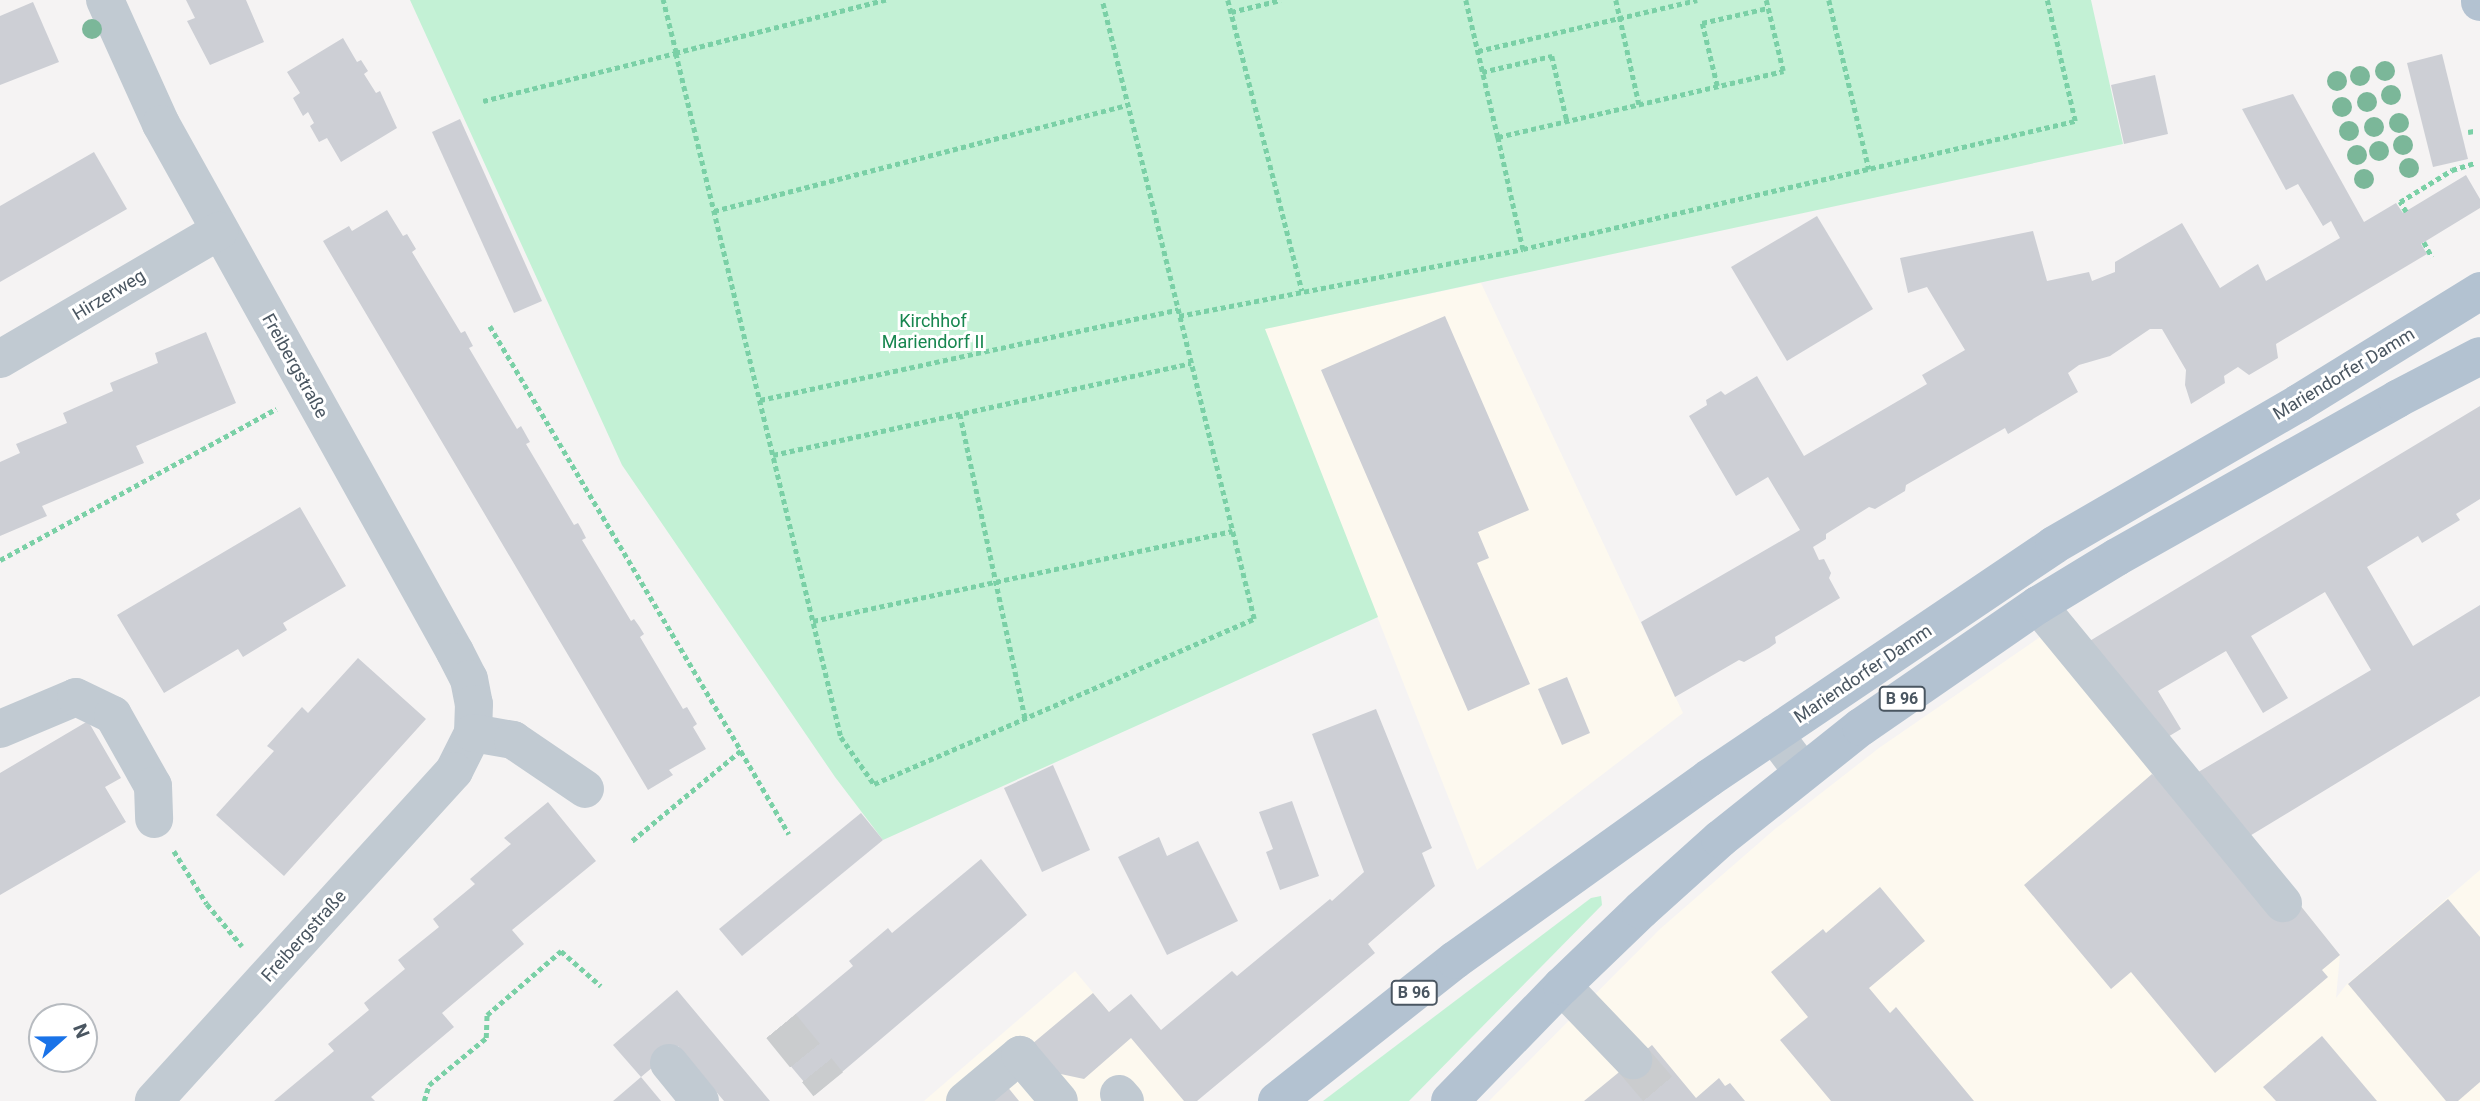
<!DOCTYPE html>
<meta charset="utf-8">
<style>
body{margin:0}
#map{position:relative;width:2480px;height:1101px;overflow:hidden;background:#f5f3f3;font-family:Roboto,sans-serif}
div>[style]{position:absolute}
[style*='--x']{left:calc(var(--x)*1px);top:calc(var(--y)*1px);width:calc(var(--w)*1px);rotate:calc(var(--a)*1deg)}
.commercial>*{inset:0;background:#fdf9ef}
.green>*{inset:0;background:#c3f1d5}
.building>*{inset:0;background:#cdcfd5}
.minor-tunnel>*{height:38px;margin-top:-19px;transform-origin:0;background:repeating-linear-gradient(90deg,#caccce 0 38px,transparent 0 57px)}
.path>*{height:4.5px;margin-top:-2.25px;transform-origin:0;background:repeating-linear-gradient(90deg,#7ad0a6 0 5px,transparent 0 8.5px)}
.minor>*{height:38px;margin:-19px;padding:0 19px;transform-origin:19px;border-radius:19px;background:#c1cad2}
.major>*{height:38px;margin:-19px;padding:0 19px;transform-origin:19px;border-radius:19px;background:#b3c2d1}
.trees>*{width:20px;height:20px;margin:-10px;border-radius:50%;background:#7bb799}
span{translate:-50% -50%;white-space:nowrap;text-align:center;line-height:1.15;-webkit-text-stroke:6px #fff;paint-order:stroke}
.shield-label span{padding:2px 5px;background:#fff;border:2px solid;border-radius:5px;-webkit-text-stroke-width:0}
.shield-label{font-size:16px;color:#4a5661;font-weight:700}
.street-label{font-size:18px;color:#4a5661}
.park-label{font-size:18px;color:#17864f}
.north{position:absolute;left:28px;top:1003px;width:70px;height:70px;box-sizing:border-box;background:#fff;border:2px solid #b7bbc0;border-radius:50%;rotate:69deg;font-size:19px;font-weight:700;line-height:28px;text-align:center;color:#4a5661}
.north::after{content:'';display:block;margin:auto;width:24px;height:32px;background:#1a73e8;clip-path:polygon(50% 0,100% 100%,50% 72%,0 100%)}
</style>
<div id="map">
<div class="commercial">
<div style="clip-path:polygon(1481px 283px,1683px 713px,1477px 870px,1264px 329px)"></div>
<div style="clip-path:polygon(2056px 626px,2296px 900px,2340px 955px,2336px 998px,2346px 985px,2480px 870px,2480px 1101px,1489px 1101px,1660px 929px,1775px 829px,1879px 748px)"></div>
<div style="clip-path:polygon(1075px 971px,1184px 1101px,924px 1101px)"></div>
</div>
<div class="green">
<div style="clip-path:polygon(410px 0,2091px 0,2123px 144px,1265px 329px,1378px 617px,883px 840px,835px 777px,622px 465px)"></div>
<div style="clip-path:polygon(1601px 896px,1602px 905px,1409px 1101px,1323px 1101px,1591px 898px)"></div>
</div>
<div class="building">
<div style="clip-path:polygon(186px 0,246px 0,264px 42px,210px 65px,187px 21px,195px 18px)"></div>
<div style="clip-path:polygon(33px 2px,59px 62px,0 85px,0 16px)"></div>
<div style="clip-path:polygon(343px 38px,357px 62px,361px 60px,368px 71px,364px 74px,376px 93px,380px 91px,397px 128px,341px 162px,327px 138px,319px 142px,310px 126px,314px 123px,308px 112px,303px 116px,293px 98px,300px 93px,287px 72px)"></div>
<div style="clip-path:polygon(2442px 54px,2468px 159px,2433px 167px,2407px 63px)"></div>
<div style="clip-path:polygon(2155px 75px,2168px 134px,2124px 144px,2111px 85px)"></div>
<div style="clip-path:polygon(2293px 94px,2364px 222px,2396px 203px,2403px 213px,2466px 175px,2480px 199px,2480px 208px,2421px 244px,2427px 254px,2276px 344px,2278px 358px,2249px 375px,2238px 367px,2224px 376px,2225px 383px,2191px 404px,2185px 385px,2186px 370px,2162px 329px,2150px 329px,2110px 356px,2079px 365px,2068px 373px,2078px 392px,2008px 434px,2005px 428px,1906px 485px,1905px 491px,1875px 509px,1869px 507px,1826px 534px,1826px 539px,1813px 547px,1819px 560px,1824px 559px,1831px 573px,1829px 578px,1840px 598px,1775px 637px,1776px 643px,1769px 648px,1744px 662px,1739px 660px,1675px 697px,1641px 622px,1800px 530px,1768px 477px,1736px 496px,1689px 416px,1707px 405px,1706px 400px,1721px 391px,1725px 395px,1757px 376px,1804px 456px,1927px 384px,1922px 375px,1965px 350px,1927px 287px,1908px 293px,1900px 258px,2033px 231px,2047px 281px,2089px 272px,2092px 281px,2115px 272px,2115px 262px,2182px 223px,2220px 288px,2258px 264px,2266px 281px,2340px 238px,2331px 221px,2323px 226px,2298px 184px,2286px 190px,2242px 109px)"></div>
<div style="clip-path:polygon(460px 119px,542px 301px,514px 313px,432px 132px)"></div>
<div style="clip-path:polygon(94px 152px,127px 209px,0 282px,0 206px)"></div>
<div style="clip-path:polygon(387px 210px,403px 236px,407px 234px,416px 249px,412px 252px,461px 333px,465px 331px,473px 346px,469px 348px,517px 429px,521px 426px,530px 442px,526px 444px,574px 525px,578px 523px,582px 530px,586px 538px,582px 540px,631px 621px,634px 619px,639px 626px,644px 634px,640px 637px,683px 709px,687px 707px,697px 724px,693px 727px,706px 749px,669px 770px,673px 775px,648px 790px,323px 241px,349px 226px,352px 231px)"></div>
<div style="clip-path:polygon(1817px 216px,1873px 309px,1787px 361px,1731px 267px)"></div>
<div style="clip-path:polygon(1445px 316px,1529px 510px,1478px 532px,1489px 558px,1477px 563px,1530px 684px,1468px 711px,1321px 370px)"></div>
<div style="clip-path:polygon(206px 332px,236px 403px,136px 446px,144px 463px,42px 506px,47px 516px,0 536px,0 462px,20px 453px,16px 444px,67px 423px,63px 413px,113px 391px,110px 383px,158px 363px,155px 353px)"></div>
<div style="clip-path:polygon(2480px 406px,2480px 499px,2456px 514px,2460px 520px,2422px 543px,2418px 536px,2367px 567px,2413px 646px,2480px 605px,2480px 696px,2248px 837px,2195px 774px,2371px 670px,2325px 592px,2251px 636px,2288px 698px,2263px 713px,2226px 651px,2158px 691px,2181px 729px,2166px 738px,2088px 642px)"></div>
<div style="clip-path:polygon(300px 507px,346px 586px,283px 623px,287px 630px,243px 657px,238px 649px,164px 693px,117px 615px)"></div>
<div style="clip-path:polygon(358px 658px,426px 719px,284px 876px,216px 815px,274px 751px,267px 746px,302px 707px,308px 713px)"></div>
<div style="clip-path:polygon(1567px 677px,1590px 733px,1562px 745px,1538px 689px)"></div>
<div style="clip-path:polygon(1376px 709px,1432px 848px,1422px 853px,1435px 886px,1368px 944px,1375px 953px,1197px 1101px,1184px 1101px,1131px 1038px,1084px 1079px,1056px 1073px,1032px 1044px,1093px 993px,1109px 1012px,1131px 994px,1161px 1030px,1232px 971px,1237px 976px,1330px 899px,1332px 901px,1364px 872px,1312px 734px)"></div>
<div style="clip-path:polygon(88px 721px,121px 778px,105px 787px,126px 822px,0 895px,0 773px)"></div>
<div style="clip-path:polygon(1053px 765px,1090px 850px,1042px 872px,1004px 788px)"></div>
<div style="clip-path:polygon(2152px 774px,2296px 900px,2340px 955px,2322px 970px,2328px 977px,2215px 1073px,2131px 972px,2111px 989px,2024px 885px)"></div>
<div style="clip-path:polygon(1292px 801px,1319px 876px,1280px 890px,1266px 852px,1273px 849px,1259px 812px)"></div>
<div style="clip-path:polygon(548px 802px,596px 861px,512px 930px,524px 944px,442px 1013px,454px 1027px,371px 1097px,375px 1101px,274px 1101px,334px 1051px,328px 1044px,369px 1010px,364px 1003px,405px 969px,398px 960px,439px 927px,433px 919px,475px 884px,470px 879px,511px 844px,504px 838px)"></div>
<div style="clip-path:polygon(861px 813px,883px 840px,742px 956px,719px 929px)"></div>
<div style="clip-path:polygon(1159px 837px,1167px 856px,1198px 841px,1238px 921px,1167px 955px,1118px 857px)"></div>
<div style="clip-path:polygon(981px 859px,1027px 915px,815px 1095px,767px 1038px,853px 966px,849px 961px,888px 928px,892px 933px)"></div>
<div style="clip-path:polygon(1880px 887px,1925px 941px,1869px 988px,1890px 1013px,1896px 1007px,1974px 1101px,1831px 1101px,1780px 1040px,1808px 1017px,1771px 972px,1823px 929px,1826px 933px)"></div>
<div style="clip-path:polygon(2448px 899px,2480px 937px,2480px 1082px,2458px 1101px,2446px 1101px,2348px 984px)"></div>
<div style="clip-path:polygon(677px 990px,770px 1101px,724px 1101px,678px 1046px,641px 1077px,613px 1045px)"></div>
<div style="clip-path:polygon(2322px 1036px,2377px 1101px,2276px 1101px,2263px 1087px)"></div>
<div style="clip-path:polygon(1652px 1045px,1696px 1098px,1719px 1078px,1725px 1086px,1730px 1083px,1745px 1101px,1584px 1101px)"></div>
<div style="clip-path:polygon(641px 1077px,661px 1101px,613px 1101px)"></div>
<div style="clip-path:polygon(1006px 1085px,1019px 1101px,987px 1101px)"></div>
</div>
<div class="minor-tunnel">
<div style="--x:781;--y:1026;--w:75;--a:51"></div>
<div style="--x:1633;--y:1060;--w:54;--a:49.5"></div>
</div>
<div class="path">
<div style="--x:886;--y:0;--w:217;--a:165.8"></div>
<div style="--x:676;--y:53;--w:704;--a:76.44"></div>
<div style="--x:841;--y:737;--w:57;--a:54.9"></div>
<div style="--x:874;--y:784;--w:414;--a:-23.5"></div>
<div style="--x:1254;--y:619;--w:637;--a:-103.8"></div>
<div style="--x:1228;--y:0;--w:300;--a:75.7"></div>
<div style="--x:1466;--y:0;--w:141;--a:76.9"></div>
<div style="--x:1498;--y:137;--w:293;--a:-13"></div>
<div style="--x:1783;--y:71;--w:73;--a:-103.5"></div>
<div style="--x:1616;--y:0;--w:107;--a:77.5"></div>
<div style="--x:1829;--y:0;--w:174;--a:76.7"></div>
<div style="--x:1231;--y:12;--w:51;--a:-13.5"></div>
<div style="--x:1478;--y:51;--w:225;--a:-13.1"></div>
<div style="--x:1482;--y:72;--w:72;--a:-12.9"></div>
<div style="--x:1552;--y:56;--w:67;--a:77"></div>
<div style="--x:1717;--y:86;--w:65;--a:-103.4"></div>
<div style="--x:1702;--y:23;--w:68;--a:-12.8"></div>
<div style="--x:483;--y:101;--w:199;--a:-14"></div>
<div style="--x:676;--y:53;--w:55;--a:-103.8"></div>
<div style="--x:2468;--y:132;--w:6;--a:-9"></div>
<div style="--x:1498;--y:137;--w:115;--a:77.4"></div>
<div style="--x:1523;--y:249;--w:567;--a:-13.06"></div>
<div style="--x:2075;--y:121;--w:124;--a:-103"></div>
<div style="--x:714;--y:211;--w:427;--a:-14.4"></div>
<div style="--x:2406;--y:212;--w:12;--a:-121"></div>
<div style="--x:2400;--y:202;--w:61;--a:-31.6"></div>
<div style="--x:2452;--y:170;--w:24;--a:-17"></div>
<div style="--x:2424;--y:242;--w:17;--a:62"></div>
<div style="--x:1179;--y:316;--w:350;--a:-11"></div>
<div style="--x:490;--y:326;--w:494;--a:59.4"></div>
<div style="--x:741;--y:751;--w:144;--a:140.3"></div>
<div style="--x:760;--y:400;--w:428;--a:-12.2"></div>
<div style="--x:960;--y:414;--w:311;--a:77.9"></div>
<div style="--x:773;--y:455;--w:428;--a:-12.4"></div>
<div style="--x:0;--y:560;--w:315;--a:-28.7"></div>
<div style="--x:813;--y:621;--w:429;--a:-12.1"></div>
<div style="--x:741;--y:751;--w:96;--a:60"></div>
<div style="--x:174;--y:851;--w:62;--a:58.1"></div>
<div style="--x:207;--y:904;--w:55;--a:50.2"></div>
<div style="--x:424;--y:1101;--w:17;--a:-73"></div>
<div style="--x:429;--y:1085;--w:74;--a:-39.5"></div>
<div style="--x:486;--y:1038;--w:23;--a:-88"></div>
<div style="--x:487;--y:1015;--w:98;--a:-40.9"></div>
<div style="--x:561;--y:951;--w:53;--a:41.2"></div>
</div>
<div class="minor">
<div style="--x:105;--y:0;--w:136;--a:65.7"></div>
<div style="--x:161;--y:124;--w:604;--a:60.89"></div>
<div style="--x:455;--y:652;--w:30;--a:63"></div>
<div style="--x:469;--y:679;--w:25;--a:79"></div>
<div style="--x:474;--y:704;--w:29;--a:92"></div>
<div style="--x:473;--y:733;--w:42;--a:116.6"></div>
<div style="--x:454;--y:771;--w:446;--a:132.3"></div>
<div style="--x:0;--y:359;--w:254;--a:-30.3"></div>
<div style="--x:2038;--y:605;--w:386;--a:50.6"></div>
<div style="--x:0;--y:729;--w:82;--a:-22.8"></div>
<div style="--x:76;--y:697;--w:41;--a:25.9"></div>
<div style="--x:113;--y:715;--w:81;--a:60.6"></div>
<div style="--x:153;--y:786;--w:33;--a:88"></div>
<div style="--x:473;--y:733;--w:41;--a:9.9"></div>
<div style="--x:513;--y:740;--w:87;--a:34.2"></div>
<div style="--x:1774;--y:734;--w:46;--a:52.9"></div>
<div style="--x:1562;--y:986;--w:103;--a:46.2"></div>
<div style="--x:669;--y:1063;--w:49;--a:50.8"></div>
<div style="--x:1119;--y:1094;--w:9;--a:49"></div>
<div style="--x:965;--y:1101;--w:72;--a:-39.9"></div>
<div style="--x:1020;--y:1055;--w:60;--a:49.7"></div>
</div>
<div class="major">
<div style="--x:2480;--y:0;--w:2;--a:90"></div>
<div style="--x:1277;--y:1101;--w:227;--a:-38.4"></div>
<div style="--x:1455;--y:960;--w:312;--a:-35.6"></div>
<div style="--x:1709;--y:778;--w:416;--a:-34"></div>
<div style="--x:2054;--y:545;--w:283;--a:-30.1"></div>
<div style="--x:2299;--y:403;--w:213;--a:-31.7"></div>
<div style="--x:1450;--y:1101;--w:161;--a:-45.8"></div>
<div style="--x:1562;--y:986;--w:110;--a:-43.9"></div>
<div style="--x:1641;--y:910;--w:106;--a:-41.9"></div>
<div style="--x:1720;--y:839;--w:180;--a:-38.5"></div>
<div style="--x:1861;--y:727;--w:215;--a:-34.6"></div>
<div style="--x:2038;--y:605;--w:92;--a:-31.3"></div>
<div style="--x:2117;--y:557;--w:322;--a:-29.4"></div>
<div style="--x:2397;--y:399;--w:93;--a:-27.4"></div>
</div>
<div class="trees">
<div style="left:92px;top:29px"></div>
<div style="left:2385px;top:71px"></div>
<div style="left:2360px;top:76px"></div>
<div style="left:2337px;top:81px"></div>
<div style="left:2391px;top:95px"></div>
<div style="left:2367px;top:102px"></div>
<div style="left:2342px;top:107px"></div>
<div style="left:2399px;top:123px"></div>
<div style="left:2374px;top:127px"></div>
<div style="left:2349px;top:131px"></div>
<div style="left:2403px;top:145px"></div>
<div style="left:2379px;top:151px"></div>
<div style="left:2357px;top:155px"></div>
<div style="left:2409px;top:168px"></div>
<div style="left:2364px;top:179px"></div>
</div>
<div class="shield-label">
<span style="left:1902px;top:699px">B 96</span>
<span style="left:1414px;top:993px">B 96</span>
</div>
<div class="street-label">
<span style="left:109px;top:295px;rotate:-31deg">Hirzerweg</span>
<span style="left:295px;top:366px;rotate:61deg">Freibergstraße</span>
<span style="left:2344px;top:374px;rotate:-31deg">Mariendorfer Damm</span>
<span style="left:1863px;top:674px;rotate:-34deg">Mariendorfer Damm</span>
<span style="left:304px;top:936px;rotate:-48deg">Freibergstraße</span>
</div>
<div class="park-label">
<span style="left:933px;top:332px">Kirchhof<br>Mariendorf II</span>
</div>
<div class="north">N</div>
</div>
